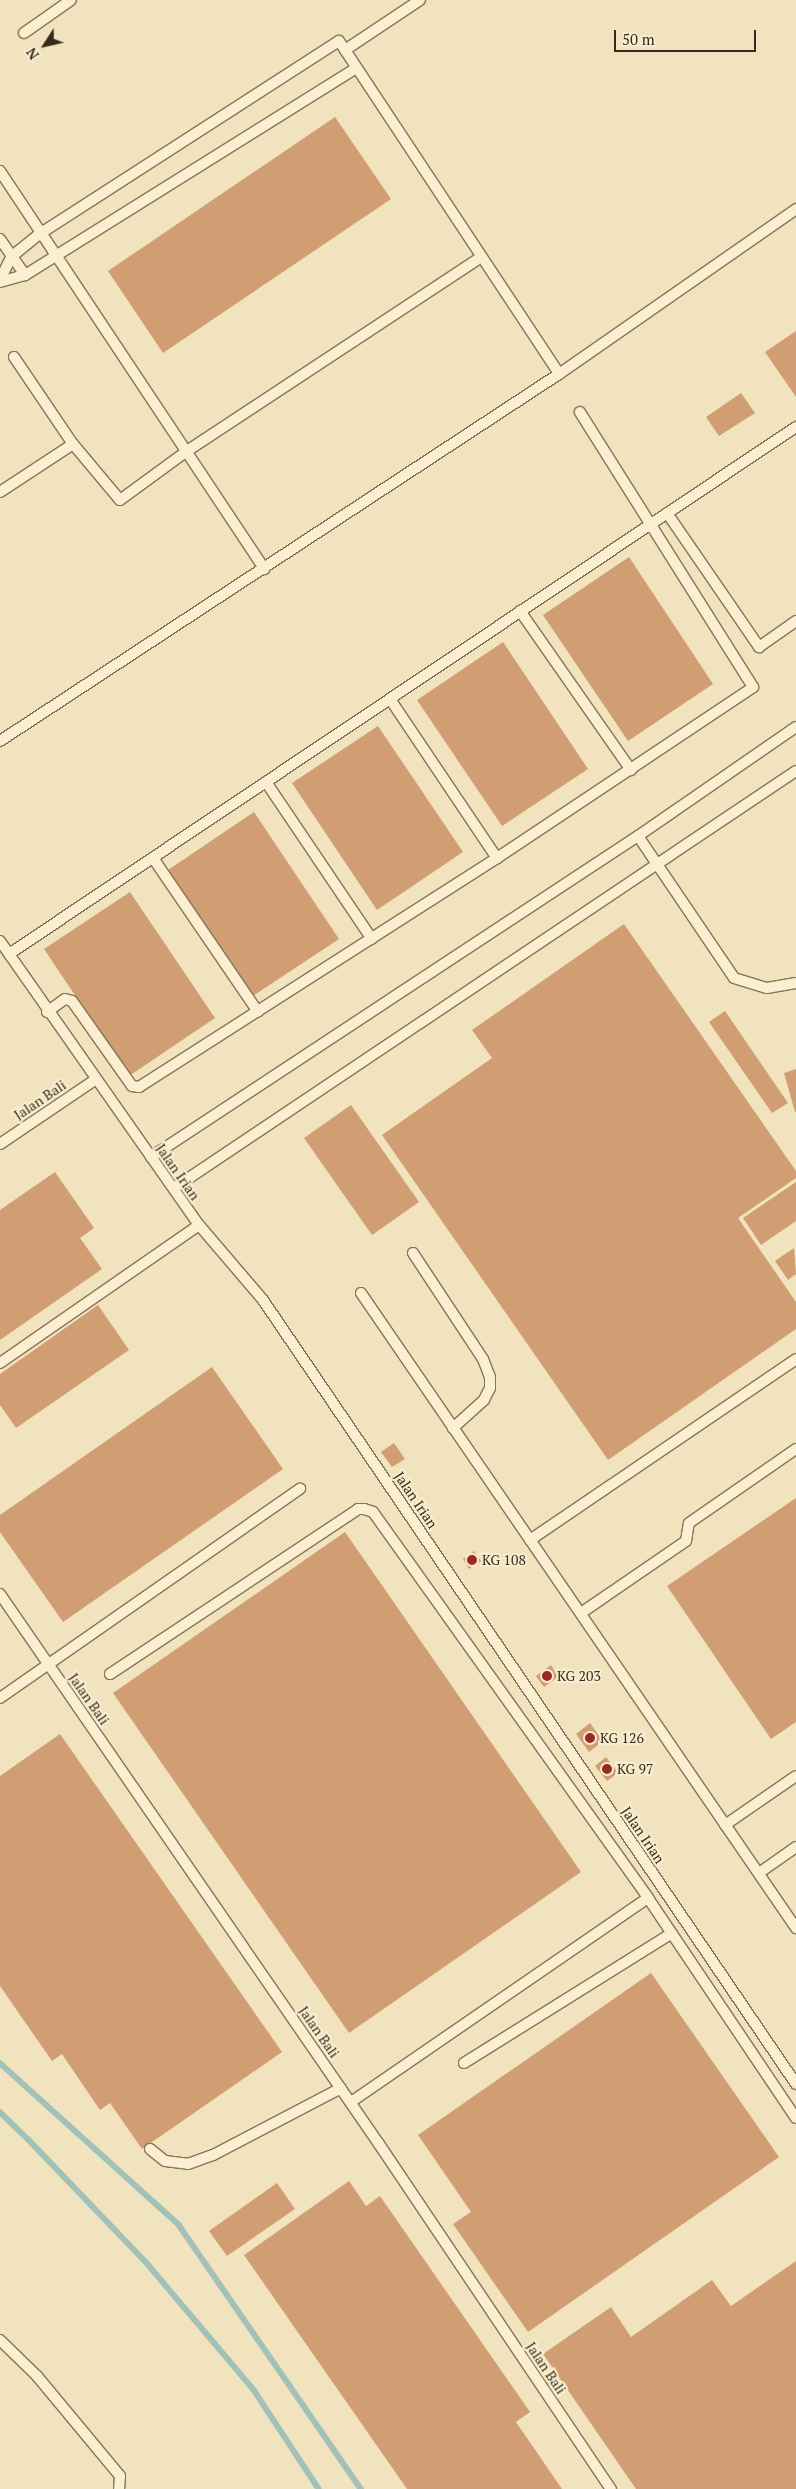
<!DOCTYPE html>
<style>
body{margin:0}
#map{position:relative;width:796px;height:2489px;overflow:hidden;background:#f0e3be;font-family:"PT Serif",serif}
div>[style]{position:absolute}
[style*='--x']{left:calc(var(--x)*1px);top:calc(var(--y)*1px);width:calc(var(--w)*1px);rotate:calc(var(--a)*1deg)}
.stream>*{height:5.5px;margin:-2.75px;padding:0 2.75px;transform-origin:2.75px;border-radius:2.75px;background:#a1c1b9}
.building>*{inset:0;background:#d09e72}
.roads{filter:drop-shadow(1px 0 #897456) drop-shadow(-1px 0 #897456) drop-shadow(0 1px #897456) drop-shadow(0 -1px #897456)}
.lane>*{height:10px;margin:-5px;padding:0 5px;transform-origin:5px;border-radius:5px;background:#faf0d1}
.dots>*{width:14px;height:14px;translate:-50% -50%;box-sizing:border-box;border:2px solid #f7edce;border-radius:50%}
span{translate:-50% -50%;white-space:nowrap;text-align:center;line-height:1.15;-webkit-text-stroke:4.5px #f7edce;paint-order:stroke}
.street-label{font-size:14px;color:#372a1b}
.poi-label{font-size:14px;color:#372a1b}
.left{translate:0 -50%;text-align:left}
.north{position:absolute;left:20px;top:20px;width:50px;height:50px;-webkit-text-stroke:4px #f7edce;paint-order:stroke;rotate:235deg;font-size:14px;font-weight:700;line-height:20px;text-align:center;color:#372a1b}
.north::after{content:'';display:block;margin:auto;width:18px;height:22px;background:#372a1b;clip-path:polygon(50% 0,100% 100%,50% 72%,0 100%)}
.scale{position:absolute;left:614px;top:30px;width:142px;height:22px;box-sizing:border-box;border:2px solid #372a1b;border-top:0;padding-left:6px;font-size:15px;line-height:18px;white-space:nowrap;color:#372a1b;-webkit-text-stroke:4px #f7edce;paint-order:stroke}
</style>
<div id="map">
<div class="stream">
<div style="--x:0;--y:2063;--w:241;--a:42.1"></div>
<div style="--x:179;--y:2225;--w:321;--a:55.4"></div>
<div style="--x:0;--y:2112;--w:39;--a:44"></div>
<div style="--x:28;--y:2139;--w:170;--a:46.2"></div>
<div style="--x:146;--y:2262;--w:167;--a:49.8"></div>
<div style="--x:254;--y:2390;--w:118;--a:56.7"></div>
</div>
<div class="building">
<div style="clip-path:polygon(335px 117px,391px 199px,163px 353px,108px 271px)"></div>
<div style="clip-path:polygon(796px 331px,796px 397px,765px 352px)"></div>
<div style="clip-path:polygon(741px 393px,755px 413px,719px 436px,706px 417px)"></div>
<div style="clip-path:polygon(629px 557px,713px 684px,628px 741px,543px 615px)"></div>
<div style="clip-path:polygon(503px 642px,588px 769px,502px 826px,417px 700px)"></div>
<div style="clip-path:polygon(378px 726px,463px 852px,377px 910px,292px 783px)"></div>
<div style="clip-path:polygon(254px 812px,339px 939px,253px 996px,168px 870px)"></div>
<div style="clip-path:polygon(130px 892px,215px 1018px,129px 1076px,44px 949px)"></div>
<div style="clip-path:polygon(624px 924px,796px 1171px,796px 1178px,738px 1218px,796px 1302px,796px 1329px,608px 1460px,382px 1135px,492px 1058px,472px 1030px)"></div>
<div style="clip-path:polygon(725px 1011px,788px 1103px,772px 1113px,709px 1022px)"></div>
<div style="clip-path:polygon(796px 1069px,796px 1112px,795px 1112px,784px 1073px)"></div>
<div style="clip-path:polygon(351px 1105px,419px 1202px,372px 1235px,304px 1138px)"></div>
<div style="clip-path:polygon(55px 1172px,94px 1228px,80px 1238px,102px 1269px,0 1340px,0 1210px)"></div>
<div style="clip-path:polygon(796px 1182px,796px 1221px,761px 1245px,743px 1218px)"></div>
<div style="clip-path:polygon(794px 1248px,796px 1274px,788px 1280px,775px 1261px)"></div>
<div style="clip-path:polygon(98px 1305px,129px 1350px,16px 1428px,0 1405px,0 1374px)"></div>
<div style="clip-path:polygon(212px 1367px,283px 1469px,63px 1622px,0 1532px,0 1515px)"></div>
<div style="clip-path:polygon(394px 1443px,405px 1459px,392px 1467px,381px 1452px)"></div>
<div style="clip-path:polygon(796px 1498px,796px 1722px,771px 1739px,667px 1586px)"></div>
<div style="clip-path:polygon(345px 1532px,581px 1872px,349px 2033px,113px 1693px)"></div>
<div style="clip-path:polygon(474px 1551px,481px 1561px,469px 1569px,463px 1559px)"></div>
<div style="clip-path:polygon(551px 1665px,558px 1677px,544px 1687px,536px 1676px)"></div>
<div style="clip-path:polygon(590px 1723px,603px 1741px,589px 1752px,576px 1734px)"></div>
<div style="clip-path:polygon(60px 1734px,282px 2052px,142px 2149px,110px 2103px,100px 2110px,62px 2054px,52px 2061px,0 1986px,0 1776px)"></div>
<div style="clip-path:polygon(606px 1757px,618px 1773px,607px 1781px,595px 1766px)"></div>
<div style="clip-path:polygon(651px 1973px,779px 2157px,528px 2332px,453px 2224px,471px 2212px,418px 2135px)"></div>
<div style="clip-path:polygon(349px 2181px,366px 2206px,380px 2196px,530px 2412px,516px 2422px,562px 2489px,407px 2489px,244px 2255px)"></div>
<div style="clip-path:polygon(277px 2183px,295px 2209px,227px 2256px,209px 2231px)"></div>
<div style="clip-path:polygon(796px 2261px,796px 2489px,636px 2489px,543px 2354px,611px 2307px,631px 2337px,712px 2280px,731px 2306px)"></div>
</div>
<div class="roads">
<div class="lane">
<div style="--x:24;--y:33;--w:57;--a:-35.1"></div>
<div style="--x:345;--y:50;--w:90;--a:-33.7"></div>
<div style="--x:0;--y:171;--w:478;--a:56.4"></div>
<div style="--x:0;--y:239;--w:44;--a:55.2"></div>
<div style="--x:0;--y:280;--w:25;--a:-64"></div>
<div style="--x:11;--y:257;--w:38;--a:-39"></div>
<div style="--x:41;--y:233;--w:354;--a:-32.8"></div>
<div style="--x:339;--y:41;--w:399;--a:56.5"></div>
<div style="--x:0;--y:282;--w:26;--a:-16"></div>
<div style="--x:25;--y:275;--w:390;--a:-32"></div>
<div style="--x:14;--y:357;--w:105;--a:55.9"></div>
<div style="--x:73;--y:444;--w:73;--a:50"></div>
<div style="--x:120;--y:500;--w:83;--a:-36.2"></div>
<div style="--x:187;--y:451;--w:352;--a:-33.4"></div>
<div style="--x:0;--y:492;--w:87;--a:-33.3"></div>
<div style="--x:667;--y:513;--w:163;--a:55.5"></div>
<div style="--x:759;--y:647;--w:45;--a:-35.1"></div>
<div style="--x:520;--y:611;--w:194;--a:55.1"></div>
<div style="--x:390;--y:699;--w:192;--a:56.1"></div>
<div style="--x:497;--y:858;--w:308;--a:-33.7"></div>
<div style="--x:753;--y:687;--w:325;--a:-122.2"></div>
<div style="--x:0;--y:741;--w:669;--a:-33.29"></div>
<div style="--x:559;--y:374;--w:289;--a:-34.8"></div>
<div style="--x:266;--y:782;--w:189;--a:56"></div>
<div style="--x:638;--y:836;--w:171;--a:55.9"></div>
<div style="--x:734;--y:978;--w:34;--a:17"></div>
<div style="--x:767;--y:988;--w:29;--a:-10"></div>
<div style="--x:153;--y:858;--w:186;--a:55.7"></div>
<div style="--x:0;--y:941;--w:347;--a:55"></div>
<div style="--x:199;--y:1225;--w:99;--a:49.5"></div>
<div style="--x:263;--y:1300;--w:948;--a:55.79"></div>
<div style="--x:9;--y:954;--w:947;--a:-33.81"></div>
<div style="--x:47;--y:1012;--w:22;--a:-36"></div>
<div style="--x:65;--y:999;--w:7;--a:16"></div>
<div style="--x:72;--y:1001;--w:104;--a:54.8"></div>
<div style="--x:132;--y:1086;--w:7;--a:8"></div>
<div style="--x:139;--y:1087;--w:425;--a:-32.6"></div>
<div style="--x:0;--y:1144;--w:115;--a:-34"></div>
<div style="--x:151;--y:1157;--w:583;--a:-33.39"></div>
<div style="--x:638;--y:836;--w:192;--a:-34.6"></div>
<div style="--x:174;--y:1188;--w:749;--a:-33.84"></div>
<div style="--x:413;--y:1253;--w:127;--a:56.6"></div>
<div style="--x:483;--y:1359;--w:19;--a:69"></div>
<div style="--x:490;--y:1377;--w:11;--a:90"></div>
<div style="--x:490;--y:1388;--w:13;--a:117"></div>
<div style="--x:484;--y:1400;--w:42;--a:137.9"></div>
<div style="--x:361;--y:1293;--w:770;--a:55.59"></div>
<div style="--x:0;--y:1363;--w:242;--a:-34.7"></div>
<div style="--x:530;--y:1540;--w:322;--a:-34.2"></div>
<div style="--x:0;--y:1594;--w:668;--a:55.43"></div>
<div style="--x:379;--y:2144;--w:416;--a:56.1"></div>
<div style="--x:581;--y:1613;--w:127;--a:-34.4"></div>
<div style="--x:686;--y:1541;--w:18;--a:-81"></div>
<div style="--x:689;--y:1523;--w:130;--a:-34.7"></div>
<div style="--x:110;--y:1674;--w:298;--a:-33.6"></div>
<div style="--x:358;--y:1509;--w:6;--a:0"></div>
<div style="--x:364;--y:1509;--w:9;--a:18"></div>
<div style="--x:373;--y:1512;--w:474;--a:54.5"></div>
<div style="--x:648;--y:1898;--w:265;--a:56.1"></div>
<div style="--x:0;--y:1698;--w:366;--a:-34.9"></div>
<div style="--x:725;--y:1825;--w:86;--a:-34.6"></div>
<div style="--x:759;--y:1873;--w:45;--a:-35.1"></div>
<div style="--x:464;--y:2063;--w:245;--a:-32"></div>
<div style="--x:351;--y:2102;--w:360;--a:-34.5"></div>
<div style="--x:150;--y:2149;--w:19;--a:39"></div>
<div style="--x:165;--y:2161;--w:23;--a:7"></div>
<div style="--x:188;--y:2164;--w:27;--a:-20"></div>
<div style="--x:213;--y:2155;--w:144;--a:-27.6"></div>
<div style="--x:0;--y:2340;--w:52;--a:44.2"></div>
<div style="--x:37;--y:2376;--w:130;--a:50.3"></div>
<div style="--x:120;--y:2476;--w:13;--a:94"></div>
</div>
</div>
<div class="dots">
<div style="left:472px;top:1560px;background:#9a2923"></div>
<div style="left:547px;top:1676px;background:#9a2923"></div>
<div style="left:590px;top:1738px;background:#9a2923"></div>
<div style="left:607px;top:1769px;background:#9a2923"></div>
</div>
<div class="street-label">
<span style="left:40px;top:1100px;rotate:-34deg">Jalan Bali</span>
<span style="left:178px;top:1172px;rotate:55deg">Jalan Irian</span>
<span style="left:416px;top:1500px;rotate:56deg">Jalan Irian</span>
<span style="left:89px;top:1699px;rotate:55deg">Jalan Bali</span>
<span style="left:643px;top:1835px;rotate:56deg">Jalan Irian</span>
<span style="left:319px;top:2032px;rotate:55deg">Jalan Bali</span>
<span style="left:546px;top:2368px;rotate:56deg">Jalan Bali</span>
</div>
<div class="poi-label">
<span class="left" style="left:482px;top:1560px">KG 108</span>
<span class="left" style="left:557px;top:1676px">KG 203</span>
<span class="left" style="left:600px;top:1738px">KG 126</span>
<span class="left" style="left:617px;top:1769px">KG 97</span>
</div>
<div class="north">N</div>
<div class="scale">50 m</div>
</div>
